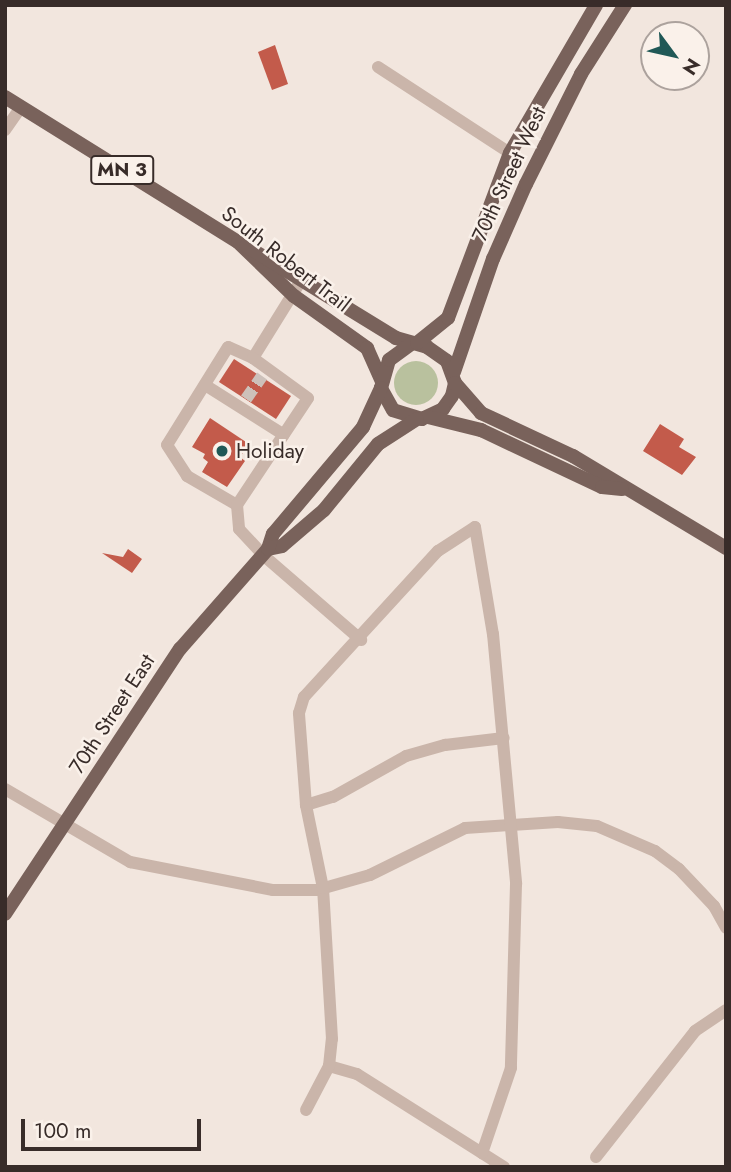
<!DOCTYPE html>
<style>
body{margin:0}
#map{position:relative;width:731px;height:1172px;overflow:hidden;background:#f2e6de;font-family:Jost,sans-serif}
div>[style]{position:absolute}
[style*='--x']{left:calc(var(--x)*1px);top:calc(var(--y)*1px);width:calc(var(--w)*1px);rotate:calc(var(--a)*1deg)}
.green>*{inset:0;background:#b9c19e}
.round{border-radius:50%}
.building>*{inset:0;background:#c35b4b}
.minor-tunnel>*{height:12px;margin-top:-6px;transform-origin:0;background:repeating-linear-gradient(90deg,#cdc1ba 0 12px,transparent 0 18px)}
.minor>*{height:12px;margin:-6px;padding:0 6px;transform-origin:6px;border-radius:6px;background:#cab5aa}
.major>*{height:14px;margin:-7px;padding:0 7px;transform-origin:7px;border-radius:7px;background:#79625b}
.dots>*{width:19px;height:19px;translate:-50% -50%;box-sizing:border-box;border:4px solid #faf1ea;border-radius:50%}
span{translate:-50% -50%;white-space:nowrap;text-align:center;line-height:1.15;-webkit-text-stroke:5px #faf1ea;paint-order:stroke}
.shield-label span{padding:2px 5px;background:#faf1ea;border:2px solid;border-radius:5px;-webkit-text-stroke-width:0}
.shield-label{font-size:19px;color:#382c29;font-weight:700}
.street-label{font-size:21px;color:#382c29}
.poi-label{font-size:21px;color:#382c29}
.left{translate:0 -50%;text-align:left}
.frame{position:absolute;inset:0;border:7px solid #382c29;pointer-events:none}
.north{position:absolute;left:640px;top:21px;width:70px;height:70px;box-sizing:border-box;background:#faf1ea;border:2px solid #aca29d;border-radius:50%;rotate:123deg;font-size:19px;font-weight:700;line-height:28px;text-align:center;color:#382c29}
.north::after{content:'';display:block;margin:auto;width:24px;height:32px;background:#205856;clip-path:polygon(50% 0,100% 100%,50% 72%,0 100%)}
.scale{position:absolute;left:21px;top:1119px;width:180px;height:32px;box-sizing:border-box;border:4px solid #382c29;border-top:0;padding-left:9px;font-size:21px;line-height:24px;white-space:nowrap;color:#382c29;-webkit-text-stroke:5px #faf1ea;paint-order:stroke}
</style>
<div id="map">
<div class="green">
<div class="round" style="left:394px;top:361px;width:44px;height:44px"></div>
</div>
<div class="building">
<div style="clip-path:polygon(275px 45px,288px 84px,272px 90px,258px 52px)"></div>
<div style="clip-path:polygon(234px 359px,291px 396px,276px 419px,219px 382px)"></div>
<div style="clip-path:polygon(210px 418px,249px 444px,240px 457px,245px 461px,227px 487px,202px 472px,208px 462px,203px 458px,205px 454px,192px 447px)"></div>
<div style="clip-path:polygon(660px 424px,684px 439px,679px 447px,696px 457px,682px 475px,643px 451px)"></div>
<div style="clip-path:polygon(128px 549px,142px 559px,132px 573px,102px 553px,123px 557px)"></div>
</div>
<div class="minor-tunnel">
<div style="--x:246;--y:399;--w:28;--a:-55"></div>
</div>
<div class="minor">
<div style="--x:378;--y:67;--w:158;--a:33.1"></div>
<div style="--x:5;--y:130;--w:28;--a:-55"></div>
<div style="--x:302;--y:279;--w:93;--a:121.8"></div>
<div style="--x:253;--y:358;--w:27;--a:-156"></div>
<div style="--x:228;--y:347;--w:115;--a:121.9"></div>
<div style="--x:167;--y:445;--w:37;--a:57"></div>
<div style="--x:187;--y:476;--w:58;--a:30.1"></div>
<div style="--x:237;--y:505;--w:24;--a:85"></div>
<div style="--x:239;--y:529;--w:35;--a:47"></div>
<div style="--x:263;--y:555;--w:130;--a:40.9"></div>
<div style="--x:205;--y:385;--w:93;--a:32.3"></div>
<div style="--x:237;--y:505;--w:128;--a:-56.4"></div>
<div style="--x:308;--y:398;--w:68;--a:-144"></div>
<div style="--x:5;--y:789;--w:145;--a:30.3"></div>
<div style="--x:130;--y:862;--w:146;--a:11.1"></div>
<div style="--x:273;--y:890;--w:44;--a:0"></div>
<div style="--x:317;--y:890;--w:55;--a:-15.8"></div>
<div style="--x:370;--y:875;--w:106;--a:-26.3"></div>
<div style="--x:465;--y:828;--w:93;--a:-3.7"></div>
<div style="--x:558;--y:822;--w:39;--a:6"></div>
<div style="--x:597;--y:826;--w:63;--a:23.3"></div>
<div style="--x:655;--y:851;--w:30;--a:37"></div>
<div style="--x:679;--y:869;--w:51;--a:46.6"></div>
<div style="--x:714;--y:906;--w:25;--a:61"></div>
<div style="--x:306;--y:805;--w:28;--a:-17"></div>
<div style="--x:333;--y:797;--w:84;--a:-29.3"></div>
<div style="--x:406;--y:756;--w:41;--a:-15.8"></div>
<div style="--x:445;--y:745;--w:59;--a:-6.8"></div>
<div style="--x:329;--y:1066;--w:29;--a:16"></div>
<div style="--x:357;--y:1074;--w:174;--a:32.3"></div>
<div style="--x:306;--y:1110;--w:50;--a:-62.4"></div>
<div style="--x:329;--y:1066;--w:27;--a:-84"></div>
<div style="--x:332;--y:1039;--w:151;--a:-93.4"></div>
<div style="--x:323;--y:888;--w:85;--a:-101.6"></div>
<div style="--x:306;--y:805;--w:92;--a:-94.4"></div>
<div style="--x:299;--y:713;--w:17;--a:-73"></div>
<div style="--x:304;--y:697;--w:198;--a:-47.5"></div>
<div style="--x:438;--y:551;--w:44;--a:-33"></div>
<div style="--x:475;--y:527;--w:109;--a:80.5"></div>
<div style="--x:493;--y:634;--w:251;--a:84.7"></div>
<div style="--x:516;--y:884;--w:184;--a:91.6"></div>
<div style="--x:511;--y:1068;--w:90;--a:108.8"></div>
<div style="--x:596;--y:1157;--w:160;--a:-51.8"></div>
<div style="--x:695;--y:1031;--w:37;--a:-34"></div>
</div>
<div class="major">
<div style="--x:5;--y:97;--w:274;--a:31.9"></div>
<div style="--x:238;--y:242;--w:78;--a:44"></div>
<div style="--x:294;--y:296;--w:90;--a:35.5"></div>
<div style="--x:367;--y:348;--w:35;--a:66"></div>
<div style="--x:246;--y:246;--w:176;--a:31.5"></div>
<div style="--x:396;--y:338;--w:32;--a:16"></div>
<div style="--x:427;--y:347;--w:24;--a:35"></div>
<div style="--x:447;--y:361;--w:23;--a:70"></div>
<div style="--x:455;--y:383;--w:13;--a:103"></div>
<div style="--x:452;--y:396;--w:16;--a:125"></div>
<div style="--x:443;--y:409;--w:23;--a:155"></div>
<div style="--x:422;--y:419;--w:30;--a:-163"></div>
<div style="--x:393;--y:410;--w:25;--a:-119"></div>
<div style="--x:381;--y:388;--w:29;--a:-74"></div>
<div style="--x:389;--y:360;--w:27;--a:-36"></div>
<div style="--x:417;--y:343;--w:40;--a:-39"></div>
<div style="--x:448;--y:318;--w:176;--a:-69.4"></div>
<div style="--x:510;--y:153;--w:171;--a:-59.8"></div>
<div style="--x:454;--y:372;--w:120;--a:-71"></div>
<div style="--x:493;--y:259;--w:82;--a:-66.3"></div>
<div style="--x:526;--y:184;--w:123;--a:-63.4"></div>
<div style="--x:581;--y:74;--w:82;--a:-57.5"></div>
<div style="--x:455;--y:383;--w:40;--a:49"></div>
<div style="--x:481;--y:413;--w:102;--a:25.1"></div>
<div style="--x:573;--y:456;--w:179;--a:31"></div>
<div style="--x:428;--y:417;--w:55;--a:13.8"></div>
<div style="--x:481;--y:430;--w:134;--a:25.2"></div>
<div style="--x:602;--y:487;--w:20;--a:6"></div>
<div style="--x:268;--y:549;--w:14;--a:-12"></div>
<div style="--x:282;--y:546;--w:55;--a:-40.6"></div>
<div style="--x:324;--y:510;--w:85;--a:-50.7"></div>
<div style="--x:378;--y:444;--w:46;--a:-32.7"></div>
<div style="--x:5;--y:914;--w:318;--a:-56.6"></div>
<div style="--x:180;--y:649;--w:133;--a:-48.7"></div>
<div style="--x:268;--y:549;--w:16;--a:-72"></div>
<div style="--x:273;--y:534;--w:140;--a:-49.9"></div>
<div style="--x:363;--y:427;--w:43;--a:-65.2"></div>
</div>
<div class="dots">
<div style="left:222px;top:451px;background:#205856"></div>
</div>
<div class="shield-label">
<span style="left:122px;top:170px">MN 3</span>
</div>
<div class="street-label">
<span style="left:509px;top:174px;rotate:-65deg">70th Street West</span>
<span style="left:286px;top:259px;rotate:38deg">South Robert Trail</span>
<span style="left:112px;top:714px;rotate:-57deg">70th Street East</span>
</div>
<div class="poi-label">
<span class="left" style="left:236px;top:451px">Holiday</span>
</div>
<div class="frame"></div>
<div class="north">N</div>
<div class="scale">100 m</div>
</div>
